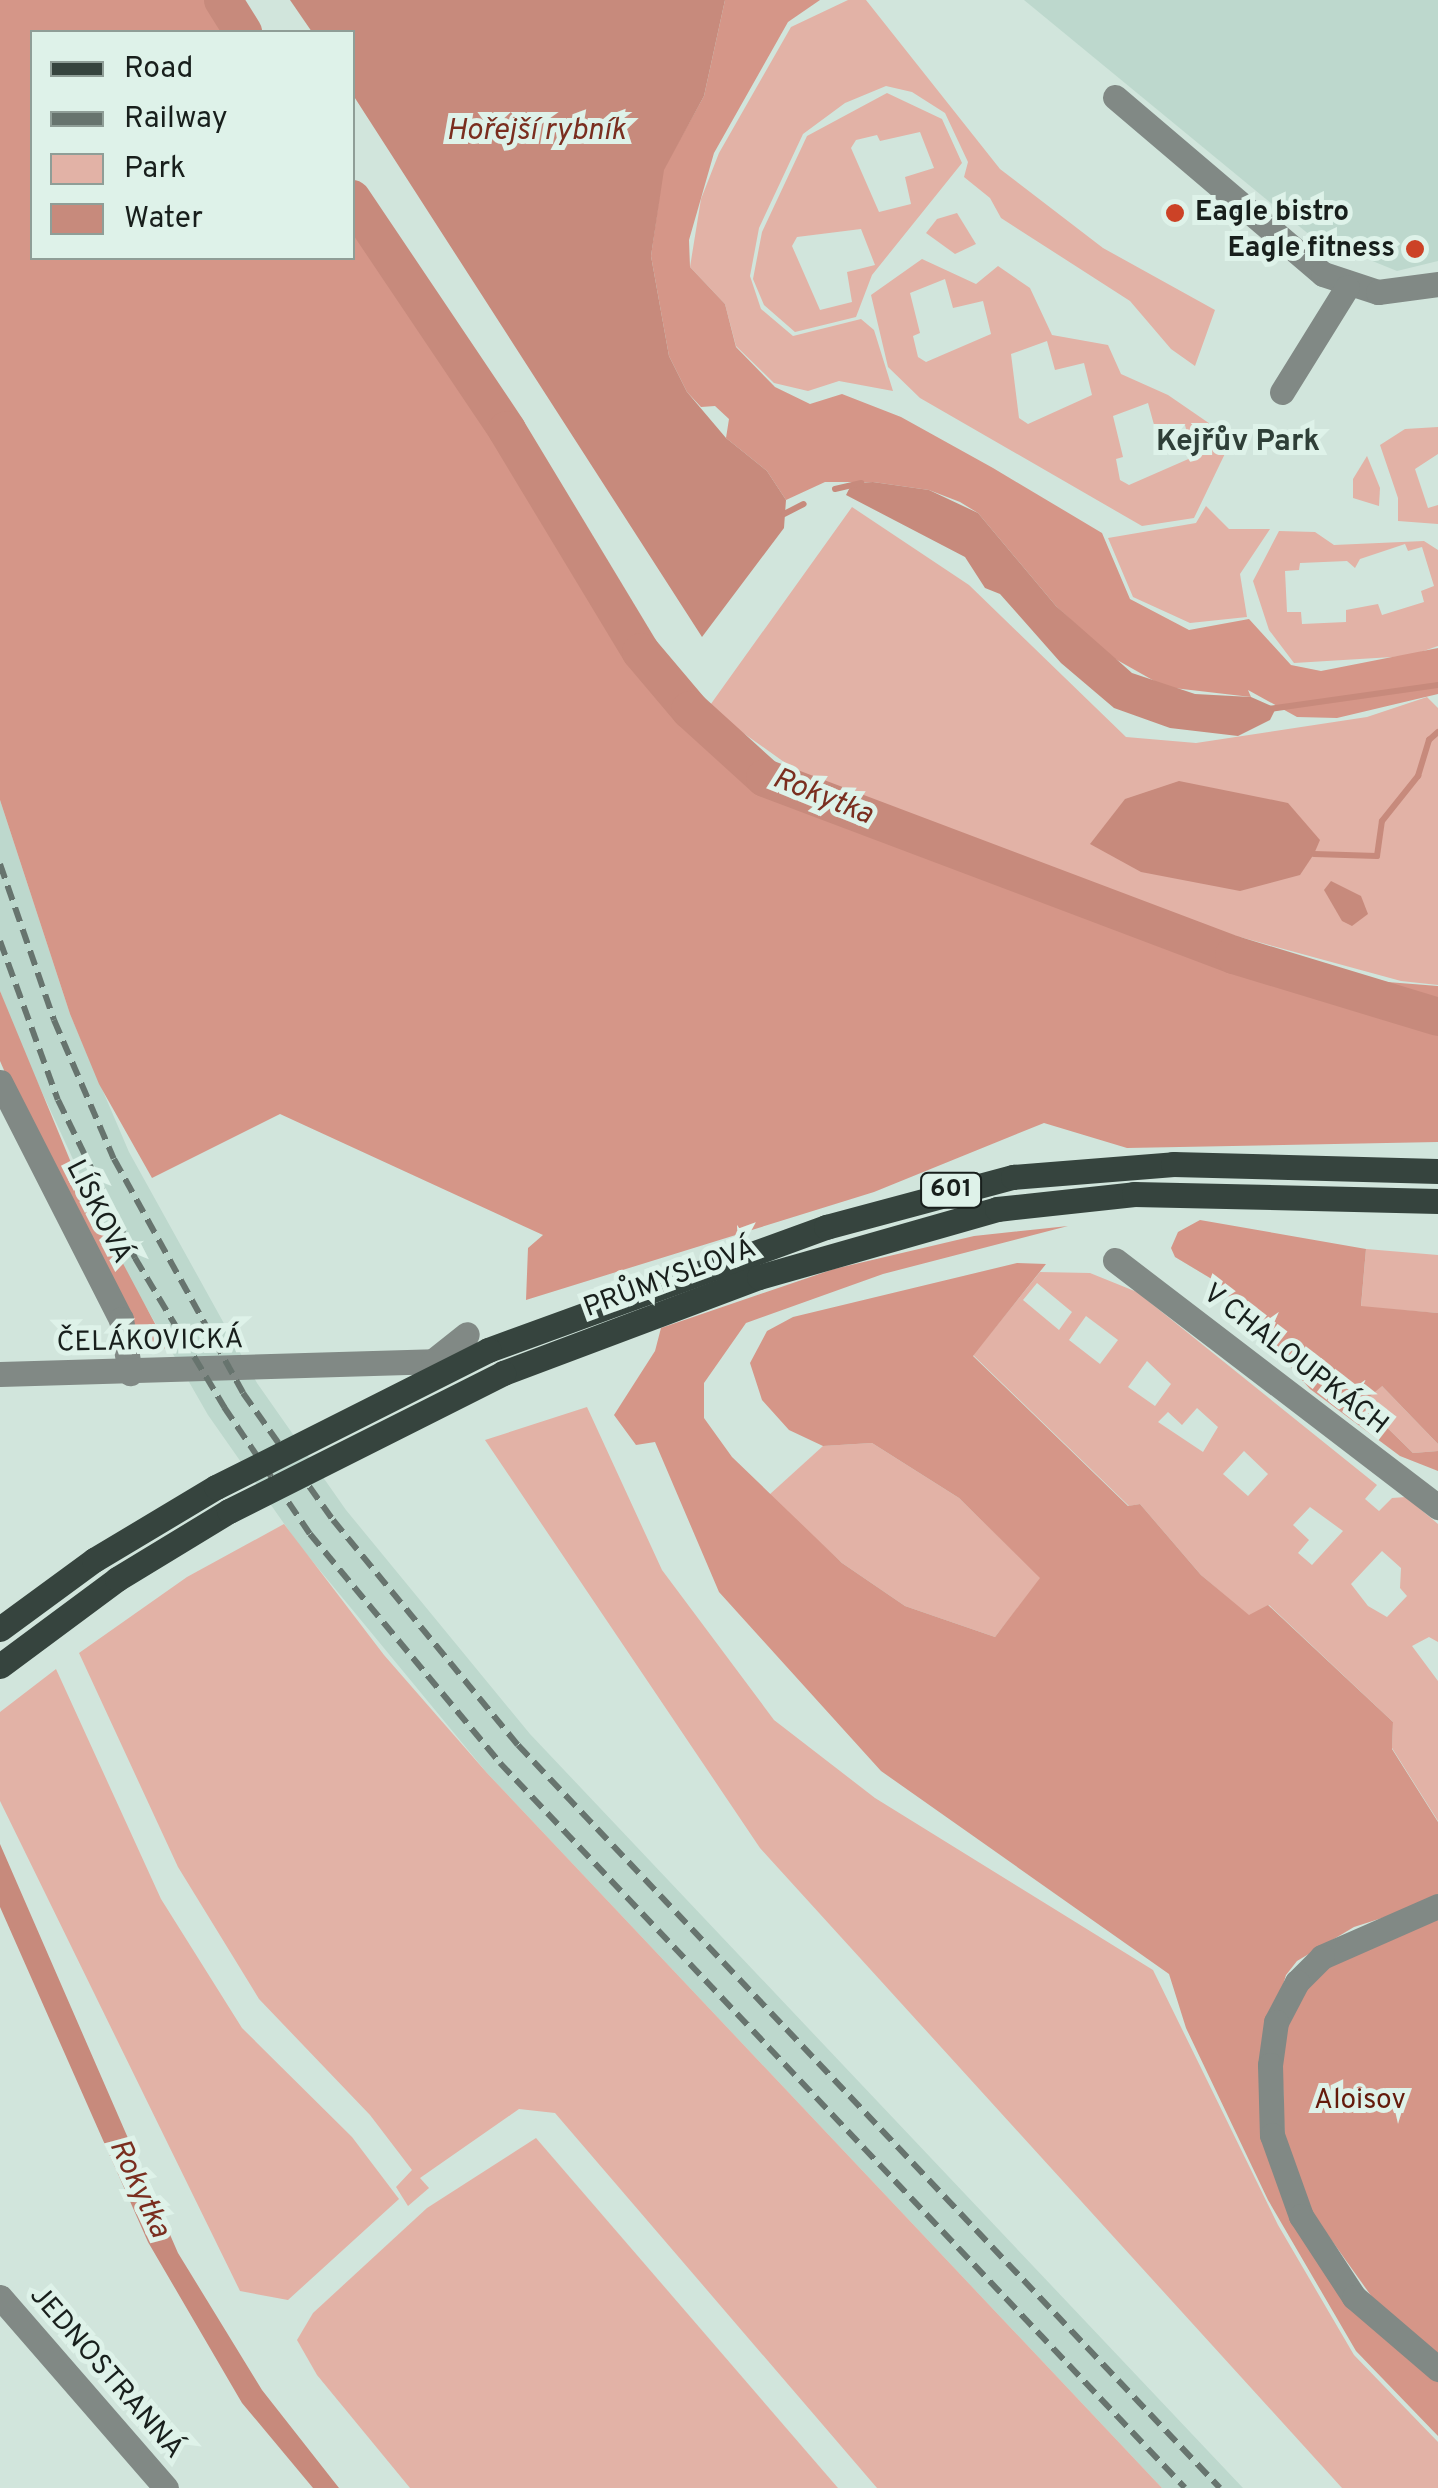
<!DOCTYPE html>
<meta charset="utf-8">
<style>
body{margin:0}
#map{position:relative;width:1438px;height:2488px;overflow:hidden;background:#d1e5dc;font-family:Overpass,sans-serif}
div>[style]{position:absolute}
[style*='--x']{left:calc(var(--x)*1px);top:calc(var(--y)*1px);width:calc(var(--w)*1px);rotate:calc(var(--a)*1deg)}
.built>*{inset:0;background:#bdd8cd}
.green>*{inset:0;background:#e2b2a6}
.forest>*{inset:0;background:#d59688}
.water>*{inset:0;background:#c78a7c}
.stream>*{height:6px;margin:-3px;padding:0 3px;transform-origin:3px;border-radius:3px;background:#c78a7c}
.river>*{height:38px;margin:-19px;padding:0 19px;transform-origin:19px;border-radius:19px;background:#c78a7c}
.minor>*{height:25px;margin:-12.5px;padding:0 12.5px;transform-origin:12.5px;border-radius:12.5px;background:#818985}
.primary>*{height:25px;margin:-12.5px;padding:0 12.5px;transform-origin:12.5px;border-radius:12.5px;background:#36443e}
.rail>*{height:6px;margin-top:-3px;transform-origin:0;background:repeating-linear-gradient(90deg,#67746e 0 15px,transparent 0 23px)}
.primary-bridge>*{height:25px;margin:-12.5px;padding:0 12.5px;transform-origin:12.5px;border-radius:12.5px;background:#36443e}
.dots>*{width:28px;height:28px;translate:-50% -50%;box-sizing:border-box;border:5px solid #def2e9;border-radius:50%}
span{translate:-50% -50%;white-space:nowrap;text-align:center;line-height:1.15;-webkit-text-stroke:10px #def2e9;paint-order:stroke}
.shield-label span{padding:2px 8px;background:#def2e9;border:2px solid;border-radius:8px;-webkit-text-stroke-width:0}
.shield-label{font-size:25px;color:#181f1c;font-weight:700}
.poi-label{font-size:28px;color:#181f1c;font-weight:700}
.left{translate:0 -50%;text-align:left}
.right{translate:-100% -50%;text-align:right}
.street-label{font-size:28px;color:#181f1c}
.park-label{font-size:28px;color:#641a0b}
.water-label{font-size:30px;color:#7a2e1f;font-style:italic}
.neighbourhood-label{font-size:30px;color:#2f3f38;font-weight:700}
.legend{position:absolute;left:30px;top:30px;width:325px;height:230px;box-sizing:border-box;background:#def2e9;border:2px solid #8f9e97;margin:0;padding:12px 18px;list-style:none;font-size:30px;color:#181f1c}
.legend li{display:flex;align-items:center;gap:20px;height:50px}
.legend b{width:50px;border:2px solid #8f9e97}
</style>
<div id="map">
<div class="built">
<div style="clip-path:polygon(1024px 0,1438px 0,1438px 261px,1397px 271px,1311px 236px)"></div>
<div style="clip-path:polygon(0 800px,70px 1014px,129px 1152px,257px 1383px,346px 1510px,530px 1734px,1243px 2488px,1162px 2488px,487px 1773px,299px 1545px,208px 1415px,122px 1265px,15px 1034px,0 991px)"></div>
</div>
<div class="green">
<div style="clip-path:polygon(848px 0,866px 0,1000px 169px,1103px 248px,1215px 310px,1195px 366px,1171px 349px,1130px 301px,1001px 218px,990px 198px,964px 177px,968px 162px,945px 113px,912px 92px,886px 86px,845px 103px,803px 134px,759px 228px,750px 276px,761px 309px,793px 336px,861px 319px,874px 330px,893px 391px,839px 381px,808px 391px,774px 383px,736px 346px,725px 304px,690px 267px,701px 199px,719px 153px,791px 27px)"></div>
<div style="clip-path:polygon(evenodd,887px 93px,942px 119px,962px 163px,872px 275px,856px 317px,795px 332px,764px 305px,753px 279px,762px 232px,807px 136px,887px 93px,920px 132px,934px 168px,905px 177px,911px 204px,879px 212px,851px 148px,856px 140px,877px 135px,880px 141px,920px 132px,887px 93px,861px 229px,875px 265px,847px 272px,852px 302px,820px 310px,792px 246px,797px 237px,861px 229px)"></div>
<div style="clip-path:polygon(957px 213px,976px 244px,955px 254px,926px 233px,937px 219px)"></div>
<div style="clip-path:polygon(evenodd,922px 259px,976px 284px,998px 266px,1030px 288px,1052px 335px,1108px 345px,1121px 374px,1168px 395px,1232px 439px,1194px 518px,1142px 526px,920px 398px,888px 367px,871px 295px,922px 259px,945px 279px,953px 308px,983px 301px,991px 334px,926px 362px,918px 357px,913px 336px,920px 333px,910px 293px,945px 279px,922px 259px,1047px 341px,1055px 370px,1084px 363px,1092px 395px,1028px 424px,1019px 418px,1011px 354px,1047px 341px,922px 259px,1148px 403px,1156px 432px,1185px 425px,1193px 457px,1129px 485px,1120px 480px,1116px 459px,1123px 457px,1113px 416px,1148px 403px)"></div>
<div style="clip-path:polygon(1438px 427px,1438px 454px,1415px 469px,1428px 508px,1438px 505px,1438px 524px,1398px 521px,1398px 498px,1380px 445px,1405px 429px)"></div>
<div style="clip-path:polygon(1367px 456px,1380px 488px,1379px 506px,1353px 498px,1353px 479px)"></div>
<div style="clip-path:polygon(1206px 506px,1229px 529px,1270px 529px,1240px 574px,1247px 617px,1190px 623px,1133px 597px,1108px 538px,1196px 523px)"></div>
<div style="clip-path:polygon(852px 507px,969px 585px,1126px 737px,1196px 743px,1367px 717px,1427px 697px,1438px 708px,1438px 985px,1401px 981px,1167px 917px,956px 840px,815px 784px,708px 708px)"></div>
<div style="clip-path:polygon(evenodd,1279px 531px,1315px 532px,1334px 545px,1424px 541px,1438px 550px,1438px 646px,1409px 656px,1294px 663px,1269px 630px,1253px 581px,1279px 531px,1405px 544px,1408px 551px,1422px 547px,1434px 586px,1421px 591px,1424px 602px,1382px 615px,1378px 604px,1346px 610px,1346px 622px,1302px 624px,1301px 612px,1287px 612px,1285px 571px,1299px 570px,1300px 563px,1347px 561px,1355px 568px,1360px 559px,1405px 544px)"></div>
<div style="clip-path:polygon(1366px 1249px,1438px 1255px,1438px 1313px,1361px 1307px)"></div>
<div style="clip-path:polygon(evenodd,1040px 1272px,1090px 1273px,1137px 1292px,1377px 1485px,1365px 1499px,1379px 1511px,1392px 1498px,1406px 1497px,1438px 1524px,1438px 1642px,1429px 1637px,1412px 1646px,1438px 1681px,1438px 1821px,1392px 1748px,1393px 1722px,1269px 1605px,1249px 1616px,1201px 1575px,1140px 1504px,1129px 1506px,973px 1355px,1040px 1272px,1037px 1283px,1072px 1312px,1059px 1330px,1023px 1300px,1037px 1283px,1040px 1272px,1086px 1316px,1118px 1340px,1100px 1364px,1069px 1340px,1086px 1316px,1040px 1272px,1147px 1361px,1171px 1384px,1155px 1406px,1128px 1387px,1147px 1361px,1040px 1272px,1197px 1408px,1218px 1427px,1203px 1452px,1158px 1422px,1168px 1412px,1182px 1425px,1197px 1408px,1040px 1272px,1244px 1451px,1268px 1474px,1248px 1496px,1223px 1474px,1244px 1451px,1040px 1272px,1310px 1507px,1343px 1531px,1312px 1565px,1298px 1553px,1309px 1540px,1293px 1525px,1310px 1507px,1040px 1272px,1382px 1551px,1401px 1568px,1400px 1588px,1407px 1596px,1387px 1617px,1368px 1606px,1351px 1584px,1382px 1551px)"></div>
<div style="clip-path:polygon(1381px 1385px,1438px 1444px,1438px 1451px,1413px 1453px,1362px 1403px)"></div>
<div style="clip-path:polygon(587px 1407px,662px 1570px,774px 1720px,875px 1798px,1153px 1970px,1278px 2225px,1354px 2355px,1438px 2442px,1438px 2488px,1342px 2488px,760px 1848px,485px 1440px)"></div>
<div style="clip-path:polygon(872px 1443px,959px 1498px,1041px 1578px,995px 1637px,905px 1606px,842px 1563px,769px 1495px,823px 1446px)"></div>
<div style="clip-path:polygon(284px 1524px,384px 1655px,487px 1773px,1162px 2488px,877px 2488px,555px 2113px,519px 2109px,420px 2178px,429px 2188px,408px 2206px,396px 2187px,412px 2170px,370px 2115px,259px 1999px,178px 1867px,79px 1653px,187px 1577px)"></div>
<div style="clip-path:polygon(56px 1669px,161px 1899px,242px 2028px,352px 2137px,399px 2199px,288px 2300px,240px 2291px,0 1801px,0 1712px)"></div>
<div style="clip-path:polygon(536px 2138px,838px 2488px,410px 2488px,317px 2375px,297px 2340px,313px 2313px,427px 2208px)"></div>
</div>
<div class="forest">
<div style="clip-path:polygon(0 0,210px 0,231px 32px,32px 32px,32px 258px,352px 258px,353px 221px,665px 705px,699px 736px,768px 793px,1235px 970px,1438px 986px,1438px 1142px,1127px 1148px,1044px 1123px,874px 1192px,526px 1300px,528px 1248px,543px 1235px,280px 1114px,152px 1178px,99px 1084px,70px 1014px,0 800px)"></div>
<div style="clip-path:polygon(725px 0,820px 0,788px 22px,714px 153px,689px 240px,690px 267px,725px 304px,736px 347px,775px 387px,810px 404px,842px 394px,901px 417px,993px 468px,1102px 533px,1130px 599px,1189px 630px,1249px 619px,1291px 665px,1321px 671px,1438px 648px,1438px 694px,1337px 718px,1297px 717px,1248px 690px,1251px 697px,1165px 687px,1110px 656px,1056px 606px,978px 513px,960px 502px,929px 490px,873px 482px,825px 482px,786px 500px,767px 471px,726px 438px,729px 419px,715px 406px,701px 407px,687px 392px,669px 356px,651px 256px,663px 170px,704px 96px)"></div>
<div style="clip-path:polygon(0 991px,77px 1177px,169px 1350px,128px 1335px,86px 1258px,0 1061px)"></div>
<div style="clip-path:polygon(1200px 1220px,1366px 1249px,1361px 1306px,1438px 1313px,1438px 1444px,1382px 1386px,1362px 1403px,1413px 1453px,1438px 1451px,1438px 1471px,1400px 1456px,1310px 1389px,1215px 1281px,1175px 1257px,1171px 1248px,1178px 1232px)"></div>
<div style="clip-path:polygon(1068px 1226px,883px 1274px,746px 1323px,704px 1383px,704px 1418px,732px 1457px,842px 1563px,905px 1606px,995px 1637px,1040px 1578px,959px 1498px,872px 1443px,823px 1446px,789px 1430px,762px 1400px,750px 1363px,767px 1331px,793px 1317px,1017px 1263px,1046px 1264px,973px 1356px,1128px 1506px,1140px 1504px,1201px 1575px,1249px 1615px,1268px 1605px,1393px 1722px,1392px 1749px,1438px 1822px,1438px 1900px,1354px 1927px,1297px 1961px,1286px 1975px,1262px 2056px,1297px 2217px,1438px 2378px,1438px 2436px,1356px 2351px,1268px 2200px,1186px 2028px,1169px 1974px,881px 1771px,719px 1592px,655px 1442px,636px 1445px,614px 1415px,655px 1351px,661px 1328px,834px 1269px,974px 1236px)"></div>
<div style="clip-path:polygon(1438px 1913px,1438px 2355px,1372px 2297px,1315px 2217px,1285px 2157px,1282px 2046px,1294px 2002px,1323px 1968px)"></div>
</div>
<div class="water">
<div style="clip-path:polygon(290px 0,725px 0,704px 96px,664px 170px,651px 256px,669px 356px,687px 392px,726px 438px,767px 471px,786px 500px,784px 528px,702px 637px,353px 95px,352px 32px,312px 32px)"></div>
<div style="clip-path:polygon(873px 482px,929px 490px,978px 513px,1056px 606px,1132px 673px,1195px 694px,1251px 697px,1276px 708px,1270px 720px,1238px 736px,1170px 728px,1114px 708px,1061px 663px,1000px 594px,985px 588px,965px 557px,846px 495px,852px 483px)"></div>
<div style="clip-path:polygon(1179px 781px,1288px 803px,1320px 840px,1314px 854px,1300px 875px,1240px 891px,1141px 872px,1090px 844px,1125px 799px)"></div>
<div style="clip-path:polygon(1331px 881px,1361px 896px,1368px 914px,1352px 926px,1342px 921px,1324px 890px)"></div>
<div style="clip-path:polygon(0 1844px,178px 2253px,262px 2390px,339px 2488px,313px 2488px,242px 2403px,148px 2242px,0 1907px)"></div>
</div>
<div class="stream">
<div style="--x:835;--y:489;--w:27;--a:-13"></div>
<div style="--x:784;--y:514;--w:22;--a:-27"></div>
<div style="--x:1269;--y:709;--w:171;--a:-8.1"></div>
<div style="--x:1314;--y:854;--w:63;--a:1.8"></div>
<div style="--x:1377;--y:856;--w:35;--a:-82"></div>
<div style="--x:1382;--y:821;--w:58;--a:-51.3"></div>
<div style="--x:1418;--y:776;--w:38;--a:-73"></div>
<div style="--x:1429;--y:740;--w:12;--a:-42"></div>
</div>
<div class="river">
<div style="--x:223;--y:0;--w:38;--a:58"></div>
<div style="--x:352;--y:199;--w:278;--a:56.1"></div>
<div style="--x:507;--y:430;--w:259;--a:58.9"></div>
<div style="--x:641;--y:652;--w:76;--a:49.8"></div>
<div style="--x:690;--y:710;--w:101;--a:42.2"></div>
<div style="--x:765;--y:778;--w:501;--a:20.68"></div>
<div style="--x:1234;--y:955;--w:213;--a:16.9"></div>
</div>
<div class="minor">
<div style="--x:1115;--y:97;--w:273;--a:40.4"></div>
<div style="--x:1323;--y:274;--w:58;--a:18.1"></div>
<div style="--x:1378;--y:292;--w:61;--a:-7.6"></div>
<div style="--x:1282;--y:392;--w:123;--a:-58.2"></div>
<div style="--x:0;--y:1082;--w:266;--a:63"></div>
<div style="--x:121;--y:1319;--w:55;--a:80.5"></div>
<div style="--x:1115;--y:1260;--w:407;--a:37.4"></div>
<div style="--x:0;--y:1374;--w:433;--a:-1.7"></div>
<div style="--x:433;--y:1361;--w:43;--a:-38.5"></div>
<div style="--x:1438;--y:1906;--w:127;--a:156.3"></div>
<div style="--x:1322;--y:1957;--w:35;--a:135"></div>
<div style="--x:1297;--y:1982;--w:45;--a:117.7"></div>
<div style="--x:1276;--y:2022;--w:43;--a:97.9"></div>
<div style="--x:1270;--y:2065;--w:70;--a:88.4"></div>
<div style="--x:1272;--y:2135;--w:86;--a:70.3"></div>
<div style="--x:1301;--y:2216;--w:97;--a:56.8"></div>
<div style="--x:1354;--y:2297;--w:111;--a:40.6"></div>
<div style="--x:0;--y:2297;--w:253;--a:49"></div>
</div>
<div class="primary">
<div style="--x:488;--y:1350;--w:360;--a:-20"></div>
<div style="--x:826;--y:1227;--w:194;--a:-15"></div>
<div style="--x:1013;--y:1177;--w:161;--a:-4.6"></div>
<div style="--x:1173;--y:1164;--w:265;--a:1.5"></div>
<div style="--x:503;--y:1373;--w:273;--a:-20.6"></div>
<div style="--x:759;--y:1277;--w:248;--a:-15.9"></div>
<div style="--x:997;--y:1209;--w:138;--a:-6.2"></div>
<div style="--x:1134;--y:1194;--w:304;--a:1.3"></div>
</div>
<div class="rail">
<div style="--x:0;--y:864;--w:165;--a:70.9"></div>
<div style="--x:54;--y:1020;--w:151;--a:66.7"></div>
<div style="--x:114;--y:1159;--w:267;--a:61.1"></div>
<div style="--x:243;--y:1393;--w:156;--a:54.7"></div>
<div style="--x:333;--y:1520;--w:291;--a:50.6"></div>
<div style="--x:518;--y:1745;--w:1022;--a:46.63"></div>
<div style="--x:0;--y:941;--w:169;--a:70"></div>
<div style="--x:58;--y:1100;--w:176;--a:64"></div>
<div style="--x:135;--y:1258;--w:174;--a:59.1"></div>
<div style="--x:224;--y:1407;--w:153;--a:55.9"></div>
<div style="--x:310;--y:1534;--w:298;--a:50.3"></div>
<div style="--x:500;--y:1763;--w:997;--a:46.62"></div>
</div>
<div class="primary-bridge">
<div style="--x:0;--y:1629;--w:117;--a:-36.3"></div>
<div style="--x:94;--y:1560;--w:142;--a:-30.9"></div>
<div style="--x:216;--y:1487;--w:305;--a:-26.7"></div>
<div style="--x:0;--y:1666;--w:146;--a:-36.6"></div>
<div style="--x:117;--y:1579;--w:131;--a:-31.3"></div>
<div style="--x:229;--y:1511;--w:307;--a:-26.7"></div>
</div>
<div class="dots">
<div style="left:1175px;top:213px;background:#cc4226"></div>
<div style="left:1415px;top:249px;background:#cc4226"></div>
</div>
<div class="shield-label">
<span style="left:951px;top:1190px">601</span>
</div>
<div class="poi-label">
<span class="left" style="left:1195px;top:213px">Eagle bistro</span>
<span class="right" style="left:1395px;top:249px">Eagle fitness</span>
</div>
<div class="street-label">
<span style="left:98px;top:1212px;rotate:63deg">LÍSKOVÁ</span>
<span style="left:670px;top:1279px;rotate:-20deg">PRŮMYSLOVÁ</span>
<span style="left:150px;top:1342px;rotate:-1deg">ČELÁKOVICKÁ</span>
<span style="left:1295px;top:1360px;rotate:38deg">V CHALOUPKÁCH</span>
<span style="left:106px;top:2373px;rotate:49deg">JEDNOSTRANNÁ</span>
</div>
<div class="park-label">
<span style="left:1360px;top:2101px">Aloisov</span>
</div>
<div class="water-label">
<span style="left:536px;top:132px">Hořejší rybník</span>
<span style="left:822px;top:798px;rotate:22deg">Rokytka</span>
<span style="left:138px;top:2189px;rotate:65deg">Rokytka</span>
</div>
<div class="neighbourhood-label">
<span style="left:1238px;top:443px">Kejřův Park</span>
</div>
<ul class="legend">
<li><b style="height:12px;background:#36443e"></b>Road</li>
<li><b style="height:12px;background:#67746e"></b>Railway</li>
<li><b style="height:28px;background:#e2b2a6"></b>Park</li>
<li><b style="height:28px;background:#c78a7c"></b>Water</li>
</ul>
</div>
